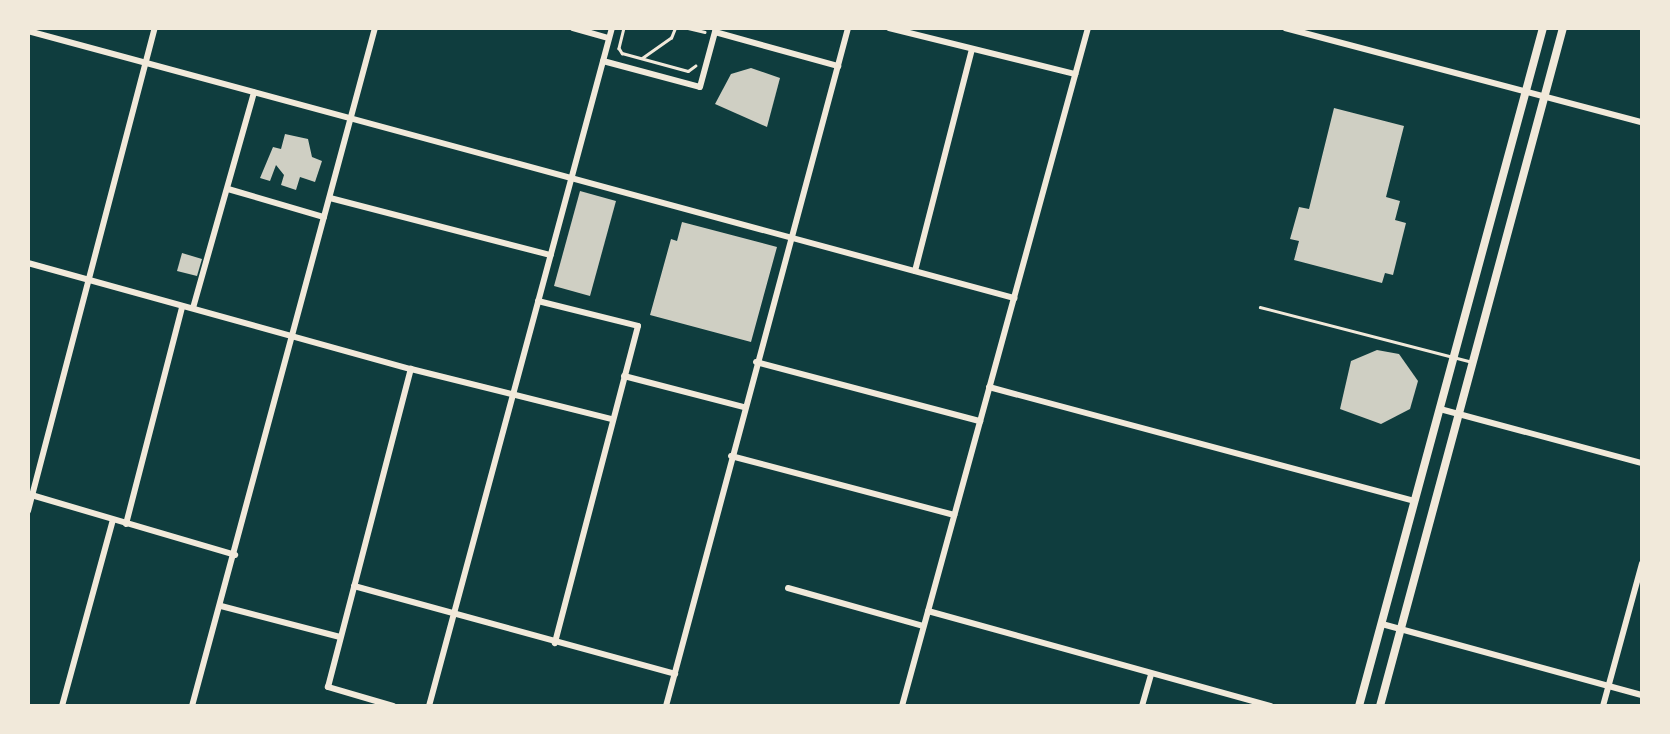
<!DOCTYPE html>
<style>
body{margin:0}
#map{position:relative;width:1670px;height:734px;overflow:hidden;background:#0f3d3e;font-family:"Varela Round",sans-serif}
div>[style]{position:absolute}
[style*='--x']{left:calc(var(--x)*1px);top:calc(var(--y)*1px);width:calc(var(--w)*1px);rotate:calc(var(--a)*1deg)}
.building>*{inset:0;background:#cfcfc3}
.path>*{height:2.5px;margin:-1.25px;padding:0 1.25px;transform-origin:1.25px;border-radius:1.25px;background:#f1e9da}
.service>*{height:2.5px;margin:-1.25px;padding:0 1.25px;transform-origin:1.25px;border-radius:1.25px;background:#f1e9da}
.minor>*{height:6px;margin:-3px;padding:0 3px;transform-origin:3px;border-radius:3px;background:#f1e9da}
.secondary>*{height:8px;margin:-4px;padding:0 4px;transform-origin:4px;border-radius:4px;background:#f1e9da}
span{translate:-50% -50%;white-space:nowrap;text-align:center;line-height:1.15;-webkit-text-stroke:7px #f1e9da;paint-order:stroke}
.frame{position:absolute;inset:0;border:30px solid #f1e9da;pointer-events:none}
</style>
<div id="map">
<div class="building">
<div style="clip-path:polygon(751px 68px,780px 78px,767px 127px,715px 104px,731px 74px)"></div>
<div style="clip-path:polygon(1334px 108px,1404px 126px,1386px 197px,1400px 201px,1395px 220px,1406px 223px,1393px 275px,1385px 273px,1382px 283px,1294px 260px,1299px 241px,1290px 239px,1299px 207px,1309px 209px)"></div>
<div style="clip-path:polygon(285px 134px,308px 139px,312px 157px,322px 161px,315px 182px,300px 177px,296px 190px,281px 185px,284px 175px,276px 165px,270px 181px,260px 178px,273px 147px,281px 149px)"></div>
<div style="clip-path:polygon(580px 191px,616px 201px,590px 296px,554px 286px)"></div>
<div style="clip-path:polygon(682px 222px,777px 247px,751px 342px,650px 315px,671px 239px,677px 241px)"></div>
<div style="clip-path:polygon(182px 253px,202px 259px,197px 276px,177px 271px)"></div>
<div style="clip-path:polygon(1377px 350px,1399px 354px,1418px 381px,1410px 409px,1381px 424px,1340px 409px,1351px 361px)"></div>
</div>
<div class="path">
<div style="--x:624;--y:28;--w:21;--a:104"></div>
<div style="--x:619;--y:48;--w:6;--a:59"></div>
<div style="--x:622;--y:53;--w:68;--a:15.3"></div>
<div style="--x:688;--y:71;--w:9;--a:-36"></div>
<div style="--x:688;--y:28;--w:17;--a:13"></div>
<div style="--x:642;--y:58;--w:35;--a:-35"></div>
<div style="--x:671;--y:38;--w:11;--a:-68"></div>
</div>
<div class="service">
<div style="--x:1260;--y:307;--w:219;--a:14.5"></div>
</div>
<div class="minor">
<div style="--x:573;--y:28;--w:37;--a:16"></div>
<div style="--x:889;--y:28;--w:192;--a:13.9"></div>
<div style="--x:1285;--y:28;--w:369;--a:14.8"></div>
<div style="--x:28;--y:31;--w:1022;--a:15.15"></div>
<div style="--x:715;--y:32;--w:128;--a:15.5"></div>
<div style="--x:603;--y:61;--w:100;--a:15"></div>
<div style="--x:700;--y:87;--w:61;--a:-74.8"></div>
<div style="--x:228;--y:189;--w:100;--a:16.3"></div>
<div style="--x:330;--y:198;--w:228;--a:14.5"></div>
<div style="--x:28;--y:263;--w:397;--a:15.5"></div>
<div style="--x:411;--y:369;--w:207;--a:14"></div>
<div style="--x:915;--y:271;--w:229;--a:-75.6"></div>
<div style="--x:538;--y:301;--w:103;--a:14"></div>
<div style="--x:638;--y:326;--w:328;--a:104.7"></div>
<div style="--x:193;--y:308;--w:224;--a:-74.2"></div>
<div style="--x:756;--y:362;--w:232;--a:14.8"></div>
<div style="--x:624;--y:376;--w:124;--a:14.5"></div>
<div style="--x:989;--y:387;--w:441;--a:15"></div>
<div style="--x:1440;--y:409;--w:209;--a:15"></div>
<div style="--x:731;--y:456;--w:231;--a:14.8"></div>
<div style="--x:28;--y:494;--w:216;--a:16.4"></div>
<div style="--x:28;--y:511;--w:499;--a:-75.3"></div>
<div style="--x:126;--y:524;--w:224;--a:-75.5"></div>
<div style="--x:354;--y:586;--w:333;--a:15.3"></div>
<div style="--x:788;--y:588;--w:140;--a:15.7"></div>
<div style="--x:221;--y:606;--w:123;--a:14.6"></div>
<div style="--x:928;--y:611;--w:356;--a:15.5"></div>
<div style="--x:1382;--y:624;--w:270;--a:15.3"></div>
<div style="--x:62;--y:706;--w:193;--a:-74.7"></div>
<div style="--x:192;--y:706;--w:702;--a:-74.9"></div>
<div style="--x:393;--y:706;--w:68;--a:-163.7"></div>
<div style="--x:328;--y:687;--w:329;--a:-75.4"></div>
<div style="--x:429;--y:706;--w:702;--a:-74.9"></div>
<div style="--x:666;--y:706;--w:702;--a:-74.97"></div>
<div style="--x:902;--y:706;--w:703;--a:-74.66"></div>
<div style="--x:1142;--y:706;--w:33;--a:-74"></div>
<div style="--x:1603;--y:706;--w:148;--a:-74.7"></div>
</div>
<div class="secondary">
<div style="--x:1359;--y:706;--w:703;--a:-74.82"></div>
<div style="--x:1380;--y:706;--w:702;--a:-74.9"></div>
</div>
<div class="frame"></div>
</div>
